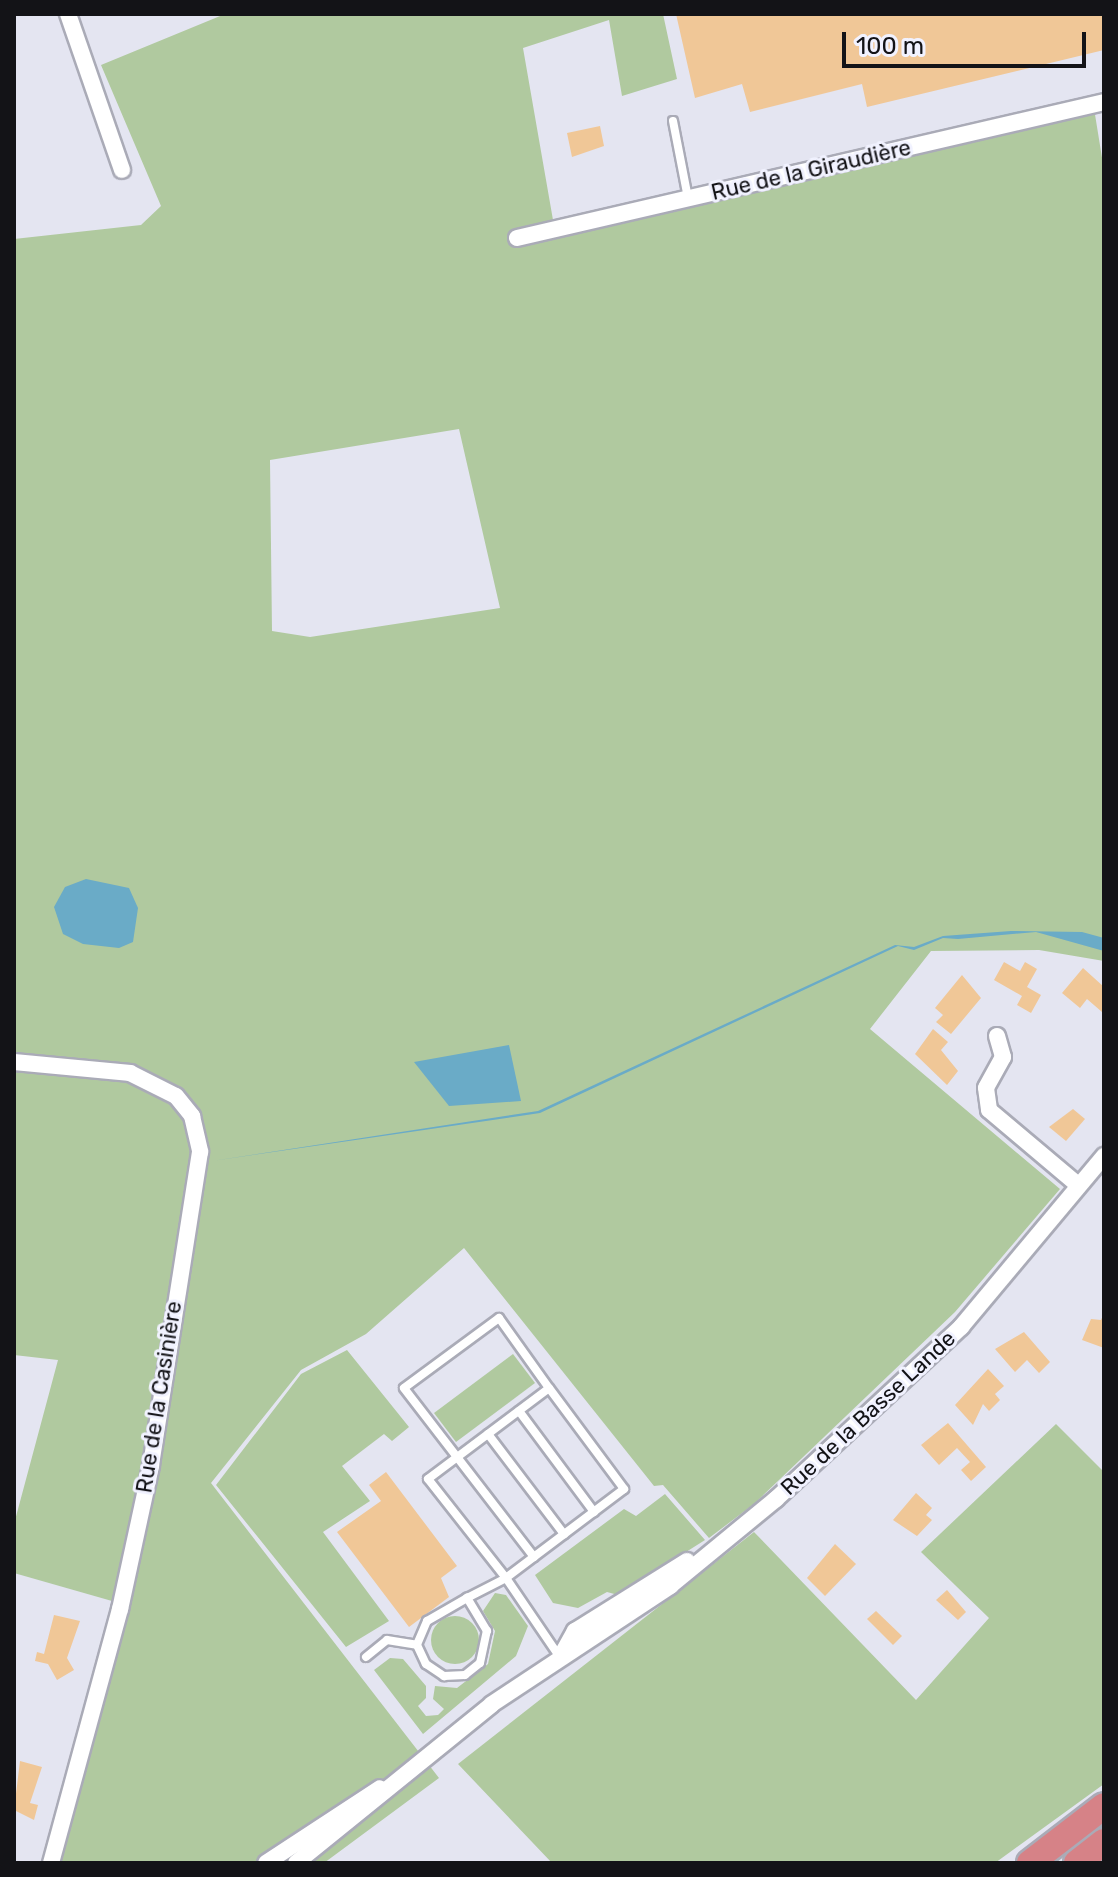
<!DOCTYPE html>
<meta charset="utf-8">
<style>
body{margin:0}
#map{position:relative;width:1118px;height:1877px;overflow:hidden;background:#e4e5f1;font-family:Rubik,sans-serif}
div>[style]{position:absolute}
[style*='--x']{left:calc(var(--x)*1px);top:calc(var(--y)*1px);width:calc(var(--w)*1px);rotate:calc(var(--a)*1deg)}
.green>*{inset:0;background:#b0c99f}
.round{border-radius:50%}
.water>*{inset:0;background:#6aabc7}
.building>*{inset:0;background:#f0c797}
.roads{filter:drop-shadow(2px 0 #aaabb7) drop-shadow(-2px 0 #aaabb7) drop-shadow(0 2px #aaabb7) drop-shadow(0 -2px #aaabb7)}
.service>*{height:8px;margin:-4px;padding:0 4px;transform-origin:4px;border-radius:4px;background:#fff}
.minor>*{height:16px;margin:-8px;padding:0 8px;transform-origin:8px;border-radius:8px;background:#fff}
.trunk>*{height:26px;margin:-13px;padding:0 13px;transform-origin:13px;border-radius:13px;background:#d68287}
span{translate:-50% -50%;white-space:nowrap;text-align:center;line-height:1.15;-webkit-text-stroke:6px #f1f2ff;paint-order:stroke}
.street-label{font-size:22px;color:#131317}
.frame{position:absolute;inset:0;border:16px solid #131317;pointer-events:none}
.scale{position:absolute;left:842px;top:32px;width:244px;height:36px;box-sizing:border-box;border:4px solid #131317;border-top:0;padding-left:10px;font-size:24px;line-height:28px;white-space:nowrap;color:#131317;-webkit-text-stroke:6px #f1f2ff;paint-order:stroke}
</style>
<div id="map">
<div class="green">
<div style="clip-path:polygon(evenodd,225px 14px,663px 14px,677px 79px,622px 96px,609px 20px,523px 48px,553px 220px,1092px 96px,1104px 170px,1104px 961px,1039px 950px,931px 951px,870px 1029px,1060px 1189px,955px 1312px,754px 1504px,709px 1538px,663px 1485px,654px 1486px,464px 1248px,366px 1334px,301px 1370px,211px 1483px,439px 1778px,324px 1863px,59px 1863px,126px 1605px,14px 1573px,14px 1524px,58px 1360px,14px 1355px,14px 239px,141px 225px,161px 206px,101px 65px,225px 14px,459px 429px,500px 608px,310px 637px,272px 631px,270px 460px,459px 429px)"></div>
<div style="clip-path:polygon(347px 1350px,409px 1427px,392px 1441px,384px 1434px,342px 1466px,370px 1501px,323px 1532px,389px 1621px,346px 1647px,216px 1485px,301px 1374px)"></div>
<div style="clip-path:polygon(513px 1354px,535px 1383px,456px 1442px,434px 1413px)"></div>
<div style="clip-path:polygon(1056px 1424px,1104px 1472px,1104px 1784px,995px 1863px,552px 1863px,458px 1764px,754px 1532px,916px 1700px,989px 1618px,921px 1552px)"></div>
<div style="clip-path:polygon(665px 1494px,705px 1540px,618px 1595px,607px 1592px,578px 1608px,553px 1603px,535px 1575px,624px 1509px,636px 1516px)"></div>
<div style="clip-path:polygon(495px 1593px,506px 1595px,528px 1626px,516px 1656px,423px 1734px,374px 1670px,390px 1658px,403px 1659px,426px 1686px,426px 1698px,418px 1706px,426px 1716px,438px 1715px,444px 1709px,433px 1699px,435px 1686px,457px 1688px,488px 1664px,495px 1631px,483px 1611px)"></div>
<div class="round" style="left:431px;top:1616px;width:48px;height:48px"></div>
</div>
<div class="water">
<div style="clip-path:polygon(86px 879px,129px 888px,138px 908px,133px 942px,119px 948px,83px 944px,63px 934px,54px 907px,65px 887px)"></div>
<div style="clip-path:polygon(1011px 931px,1082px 932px,1104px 938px,1104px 951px,1036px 932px,958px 939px,943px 938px,914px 950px,898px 946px,540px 1113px,212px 1161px,538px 1111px,895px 945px,914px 947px,943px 936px)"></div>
<div style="clip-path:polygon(509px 1045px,521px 1101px,449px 1106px,414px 1062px)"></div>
</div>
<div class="building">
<div style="clip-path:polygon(676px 14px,1104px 14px,1104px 50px,867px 107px,862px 84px,750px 112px,742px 84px,695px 98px)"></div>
<div style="clip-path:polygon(600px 126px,604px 146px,572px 157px,567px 133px)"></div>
<div style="clip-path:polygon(1004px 962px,1020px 971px,1025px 962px,1037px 969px,1027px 987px,1041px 995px,1031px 1013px,1017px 1005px,1022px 996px,994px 980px)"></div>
<div style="clip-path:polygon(1083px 968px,1104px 987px,1102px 1012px,1087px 999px,1080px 1008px,1062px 993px)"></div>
<div style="clip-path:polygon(962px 975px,981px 998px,951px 1034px,936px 1022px,943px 1015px,935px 1008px)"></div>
<div style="clip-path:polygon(933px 1029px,948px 1042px,941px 1050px,958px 1071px,947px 1085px,915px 1054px)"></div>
<div style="clip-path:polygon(1073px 1109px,1085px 1119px,1066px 1141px,1049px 1127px)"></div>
<div style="clip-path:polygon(1104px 1313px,1104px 1348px,1082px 1340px,1091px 1319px,1101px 1320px)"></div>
<div style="clip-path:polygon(1024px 1332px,1050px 1362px,1039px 1373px,1027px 1360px,1015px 1372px,995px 1349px)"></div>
<div style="clip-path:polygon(988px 1369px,1004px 1386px,995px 1394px,1000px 1400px,989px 1411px,983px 1404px,973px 1425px,955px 1405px)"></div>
<div style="clip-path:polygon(948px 1423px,986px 1467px,971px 1481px,961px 1470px,970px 1462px,957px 1448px,939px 1465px,921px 1445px)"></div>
<div style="clip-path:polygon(386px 1472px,457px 1566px,441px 1578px,449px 1597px,409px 1627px,337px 1532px,381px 1501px,369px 1485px)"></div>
<div style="clip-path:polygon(916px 1493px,932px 1508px,926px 1515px,932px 1520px,917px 1536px,893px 1520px)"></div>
<div style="clip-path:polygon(835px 1544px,856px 1564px,825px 1596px,807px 1578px)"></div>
<div style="clip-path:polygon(947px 1590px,966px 1612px,958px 1620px,936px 1600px)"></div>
<div style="clip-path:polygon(876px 1611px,902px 1636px,893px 1645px,867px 1619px)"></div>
<div style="clip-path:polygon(54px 1615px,80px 1621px,67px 1658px,74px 1670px,57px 1680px,48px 1664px,35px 1661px,37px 1652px,44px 1654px)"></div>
<div style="clip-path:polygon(20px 1761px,42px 1767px,30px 1803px,38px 1805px,34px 1820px,14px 1810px)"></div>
</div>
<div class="roads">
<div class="service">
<div style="--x:673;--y:121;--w:78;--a:79"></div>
<div style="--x:549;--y:1388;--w:126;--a:53.4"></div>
<div style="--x:624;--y:1489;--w:148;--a:143"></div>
<div style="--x:506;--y:1578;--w:126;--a:-128.2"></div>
<div style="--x:428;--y:1479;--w:151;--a:-36.9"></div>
<div style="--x:519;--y:1411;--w:126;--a:53.4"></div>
<div style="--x:488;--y:1434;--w:126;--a:52.8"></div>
<div style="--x:534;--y:1557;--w:213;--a:-127.6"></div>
<div style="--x:404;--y:1388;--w:118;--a:-36.4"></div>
<div style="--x:499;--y:1318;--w:86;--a:54.5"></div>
<div style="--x:467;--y:1598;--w:44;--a:-27.1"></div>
<div style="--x:506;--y:1578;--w:94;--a:55.8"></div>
<div style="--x:366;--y:1657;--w:27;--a:-39"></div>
<div style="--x:387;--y:1640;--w:30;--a:9"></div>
<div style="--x:417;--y:1645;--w:21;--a:65"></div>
<div style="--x:426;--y:1664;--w:22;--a:34"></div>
<div style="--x:444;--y:1676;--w:21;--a:-3"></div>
<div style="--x:465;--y:1675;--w:19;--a:-39"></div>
<div style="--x:480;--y:1663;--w:33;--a:-78"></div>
<div style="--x:487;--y:1631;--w:39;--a:-121"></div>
<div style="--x:467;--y:1598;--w:46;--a:150.1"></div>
<div style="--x:427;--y:1621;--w:26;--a:113"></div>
</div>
<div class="minor">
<div style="--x:68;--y:14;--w:165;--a:70.9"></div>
<div style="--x:517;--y:238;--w:603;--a:-13.04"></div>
<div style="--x:997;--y:1036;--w:22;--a:74"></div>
<div style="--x:1003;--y:1057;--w:35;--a:119"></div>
<div style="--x:986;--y:1088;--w:22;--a:82"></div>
<div style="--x:989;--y:1110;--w:115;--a:40.1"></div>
<div style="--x:14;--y:1062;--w:117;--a:5.4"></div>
<div style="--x:130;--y:1073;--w:51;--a:26.6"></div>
<div style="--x:176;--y:1096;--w:26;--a:51"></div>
<div style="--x:192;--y:1116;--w:37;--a:77"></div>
<div style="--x:200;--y:1152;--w:318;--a:98.9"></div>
<div style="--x:151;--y:1466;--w:146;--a:102.2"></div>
<div style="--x:120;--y:1609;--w:263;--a:105.2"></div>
<div style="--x:561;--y:1656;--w:29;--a:-61"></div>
<div style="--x:575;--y:1631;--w:132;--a:-32"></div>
<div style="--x:266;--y:1863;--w:136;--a:-33.3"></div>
<div style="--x:296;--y:1863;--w:252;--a:-39"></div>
<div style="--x:492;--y:1704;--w:214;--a:-33.5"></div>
<div style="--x:670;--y:1586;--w:137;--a:-39.4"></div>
<div style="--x:776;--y:1499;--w:253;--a:-42.9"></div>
<div style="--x:961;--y:1327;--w:223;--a:-50.1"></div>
</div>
<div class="trunk">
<div style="--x:1030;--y:1863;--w:93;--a:-37.6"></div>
<div style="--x:1077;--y:1863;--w:34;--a:-38"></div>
</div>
</div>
<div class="street-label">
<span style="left:811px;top:170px;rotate:-13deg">Rue de la Giraudière</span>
<span style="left:159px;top:1397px;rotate:-81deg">Rue de la Casinière</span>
<span style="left:868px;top:1413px;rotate:-43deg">Rue de la Basse Lande</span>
</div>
<div class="frame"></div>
<div class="scale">100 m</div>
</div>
